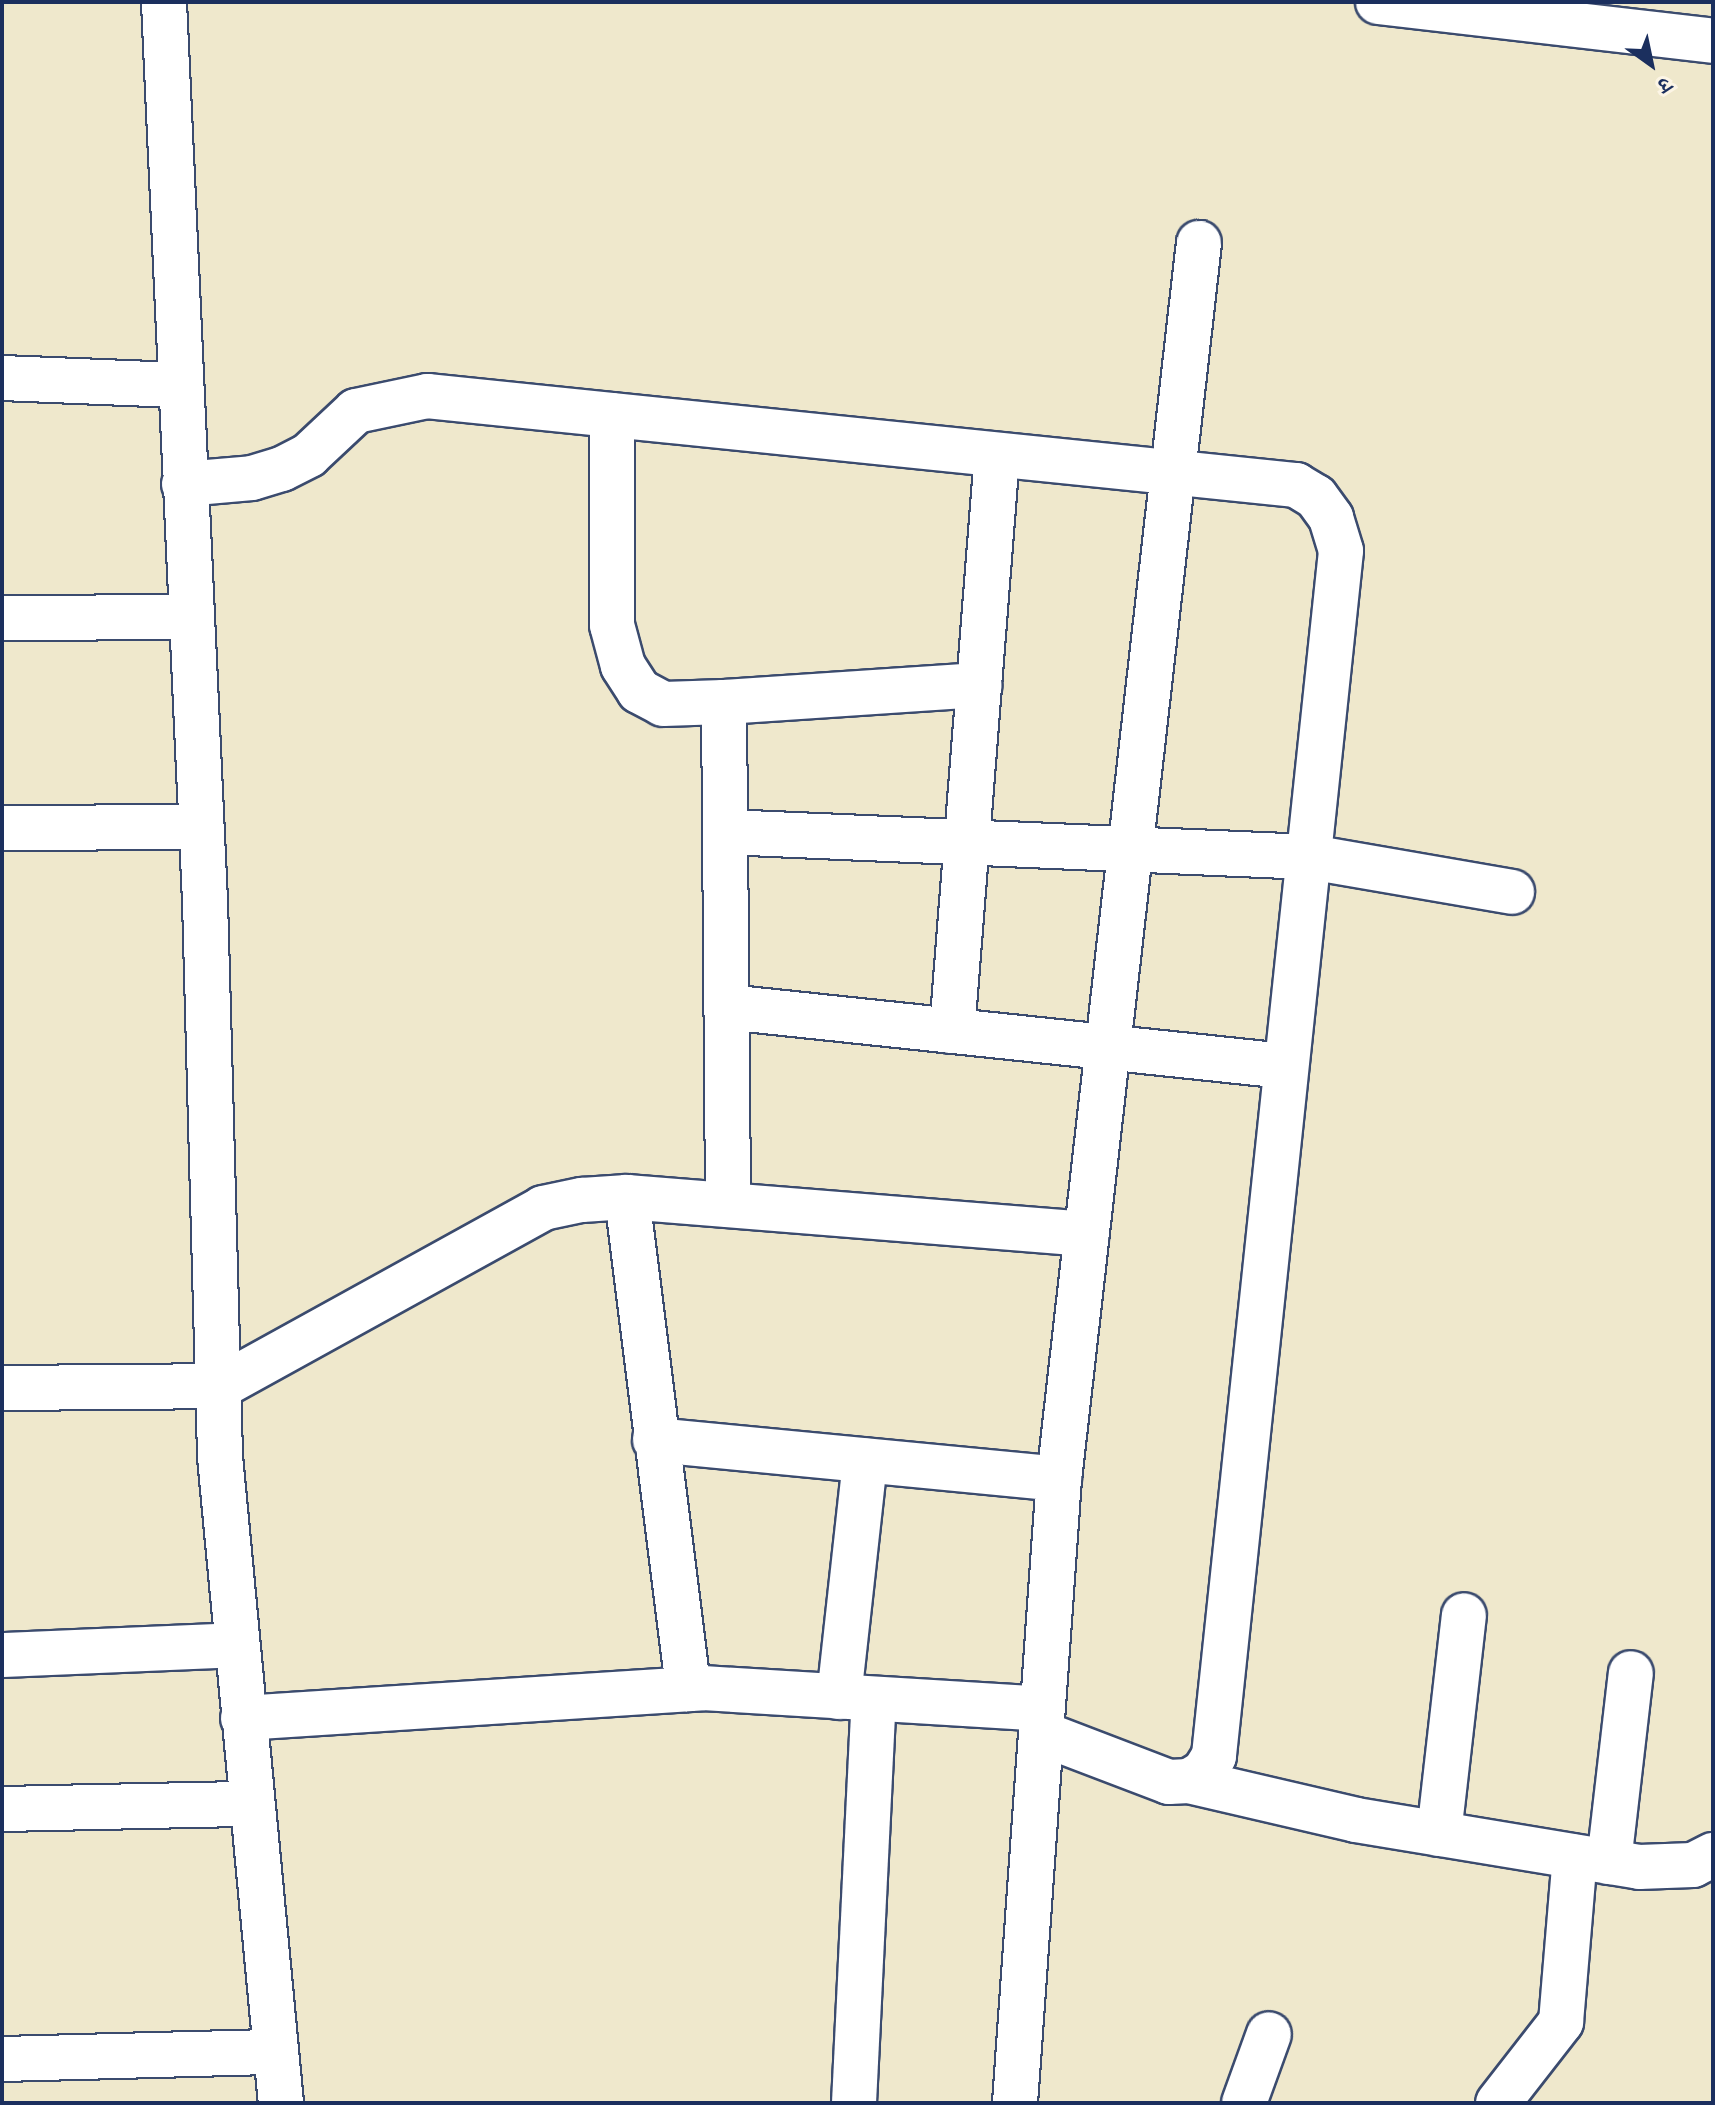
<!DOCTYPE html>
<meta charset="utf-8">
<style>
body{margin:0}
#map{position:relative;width:1715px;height:2105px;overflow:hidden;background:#efe8cc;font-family:"Old Standard TT","Noto Serif Devanagari",serif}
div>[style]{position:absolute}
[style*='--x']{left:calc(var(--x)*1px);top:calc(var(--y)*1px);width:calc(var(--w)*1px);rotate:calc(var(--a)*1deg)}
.roads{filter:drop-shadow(2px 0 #3b4b6e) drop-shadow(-2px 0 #3b4b6e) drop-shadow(0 2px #3b4b6e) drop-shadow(0 -2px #3b4b6e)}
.minor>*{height:44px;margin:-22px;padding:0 22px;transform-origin:22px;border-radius:22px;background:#fff}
span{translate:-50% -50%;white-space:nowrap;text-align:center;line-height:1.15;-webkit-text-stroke:6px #fcf5e5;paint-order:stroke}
.frame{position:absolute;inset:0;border:4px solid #1b2f5e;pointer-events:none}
.north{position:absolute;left:1611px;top:24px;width:80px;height:80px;-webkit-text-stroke:6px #fcf5e5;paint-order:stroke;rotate:147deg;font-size:22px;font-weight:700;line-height:32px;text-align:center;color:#1b2f5e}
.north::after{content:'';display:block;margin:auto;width:28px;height:36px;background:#1b2f5e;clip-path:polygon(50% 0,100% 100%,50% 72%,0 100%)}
</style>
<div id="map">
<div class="roads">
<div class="minor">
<div style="--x:164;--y:2;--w:900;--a:87.39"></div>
<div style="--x:205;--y:901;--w:556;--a:88.45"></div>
<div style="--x:220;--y:1457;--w:649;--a:84.61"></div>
<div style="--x:1378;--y:2;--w:337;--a:6.6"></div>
<div style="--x:2;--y:378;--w:177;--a:2.3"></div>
<div style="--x:612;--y:415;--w:210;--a:90"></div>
<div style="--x:612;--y:625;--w:42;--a:75"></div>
<div style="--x:623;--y:666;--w:30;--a:57"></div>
<div style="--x:639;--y:691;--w:27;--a:28"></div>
<div style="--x:663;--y:704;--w:61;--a:-1.9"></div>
<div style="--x:724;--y:702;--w:503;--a:89.54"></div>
<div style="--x:184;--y:484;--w:68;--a:-5"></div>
<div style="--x:252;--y:478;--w:31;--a:-17"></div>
<div style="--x:282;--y:469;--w:30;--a:-27"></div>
<div style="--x:309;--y:455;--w:64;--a:-43.1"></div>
<div style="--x:356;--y:411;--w:73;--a:-11.9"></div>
<div style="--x:427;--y:396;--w:874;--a:5.85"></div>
<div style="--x:1296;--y:485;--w:23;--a:31"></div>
<div style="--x:1316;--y:497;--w:26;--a:54"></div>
<div style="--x:1331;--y:518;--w:34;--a:73"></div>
<div style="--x:1341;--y:551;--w:1212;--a:96.02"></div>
<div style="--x:1214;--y:1756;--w:19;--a:122"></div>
<div style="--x:1204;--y:1772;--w:17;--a:149"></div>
<div style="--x:1189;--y:1781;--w:20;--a:177"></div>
<div style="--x:1169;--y:1782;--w:137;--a:-159.1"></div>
<div style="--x:2;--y:618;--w:188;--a:-0.3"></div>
<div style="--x:724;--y:702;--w:256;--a:-3.8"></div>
<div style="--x:2;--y:828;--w:199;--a:-0.3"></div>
<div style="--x:725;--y:832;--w:586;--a:2.45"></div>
<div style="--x:1310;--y:857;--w:205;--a:9.8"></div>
<div style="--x:727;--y:1007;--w:561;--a:6.04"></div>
<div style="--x:952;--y:1031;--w:578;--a:-85.53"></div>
<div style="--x:627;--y:1197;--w:496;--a:82.9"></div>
<div style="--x:2;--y:1388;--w:219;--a:-0.5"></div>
<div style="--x:221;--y:1386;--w:368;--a:-28.9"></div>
<div style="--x:543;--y:1208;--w:40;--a:-12"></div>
<div style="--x:582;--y:1200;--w:45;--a:-3.8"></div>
<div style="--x:627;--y:1197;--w:461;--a:4.6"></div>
<div style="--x:655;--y:1440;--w:406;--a:5.5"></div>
<div style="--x:2;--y:1655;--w:234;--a:-2.4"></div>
<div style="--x:839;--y:1697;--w:238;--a:-83.7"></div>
<div style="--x:243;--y:1718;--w:461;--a:-3.7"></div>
<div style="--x:703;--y:1688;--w:340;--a:3.5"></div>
<div style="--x:1189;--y:1781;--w:171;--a:13.1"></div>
<div style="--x:1356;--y:1820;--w:287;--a:9.4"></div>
<div style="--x:1639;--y:1867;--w:54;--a:-2.1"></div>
<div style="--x:1693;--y:1865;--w:22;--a:-27"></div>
<div style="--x:2;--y:1809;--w:249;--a:-1.2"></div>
<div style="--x:1439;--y:1834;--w:220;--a:-83.5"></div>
<div style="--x:1609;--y:1862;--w:190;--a:-83.4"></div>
<div style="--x:2;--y:2059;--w:273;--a:-1.5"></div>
<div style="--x:854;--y:2103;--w:404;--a:-87.2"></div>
<div style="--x:1015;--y:2103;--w:626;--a:-85.97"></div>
<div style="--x:1059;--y:1479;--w:1244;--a:-83.54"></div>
<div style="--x:1244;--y:2103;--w:73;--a:-70.1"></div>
<div style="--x:1498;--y:2103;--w:103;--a:-52.1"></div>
<div style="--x:1561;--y:2022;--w:166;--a:-85.2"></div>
</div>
</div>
<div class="frame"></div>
<div class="north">उ</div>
</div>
